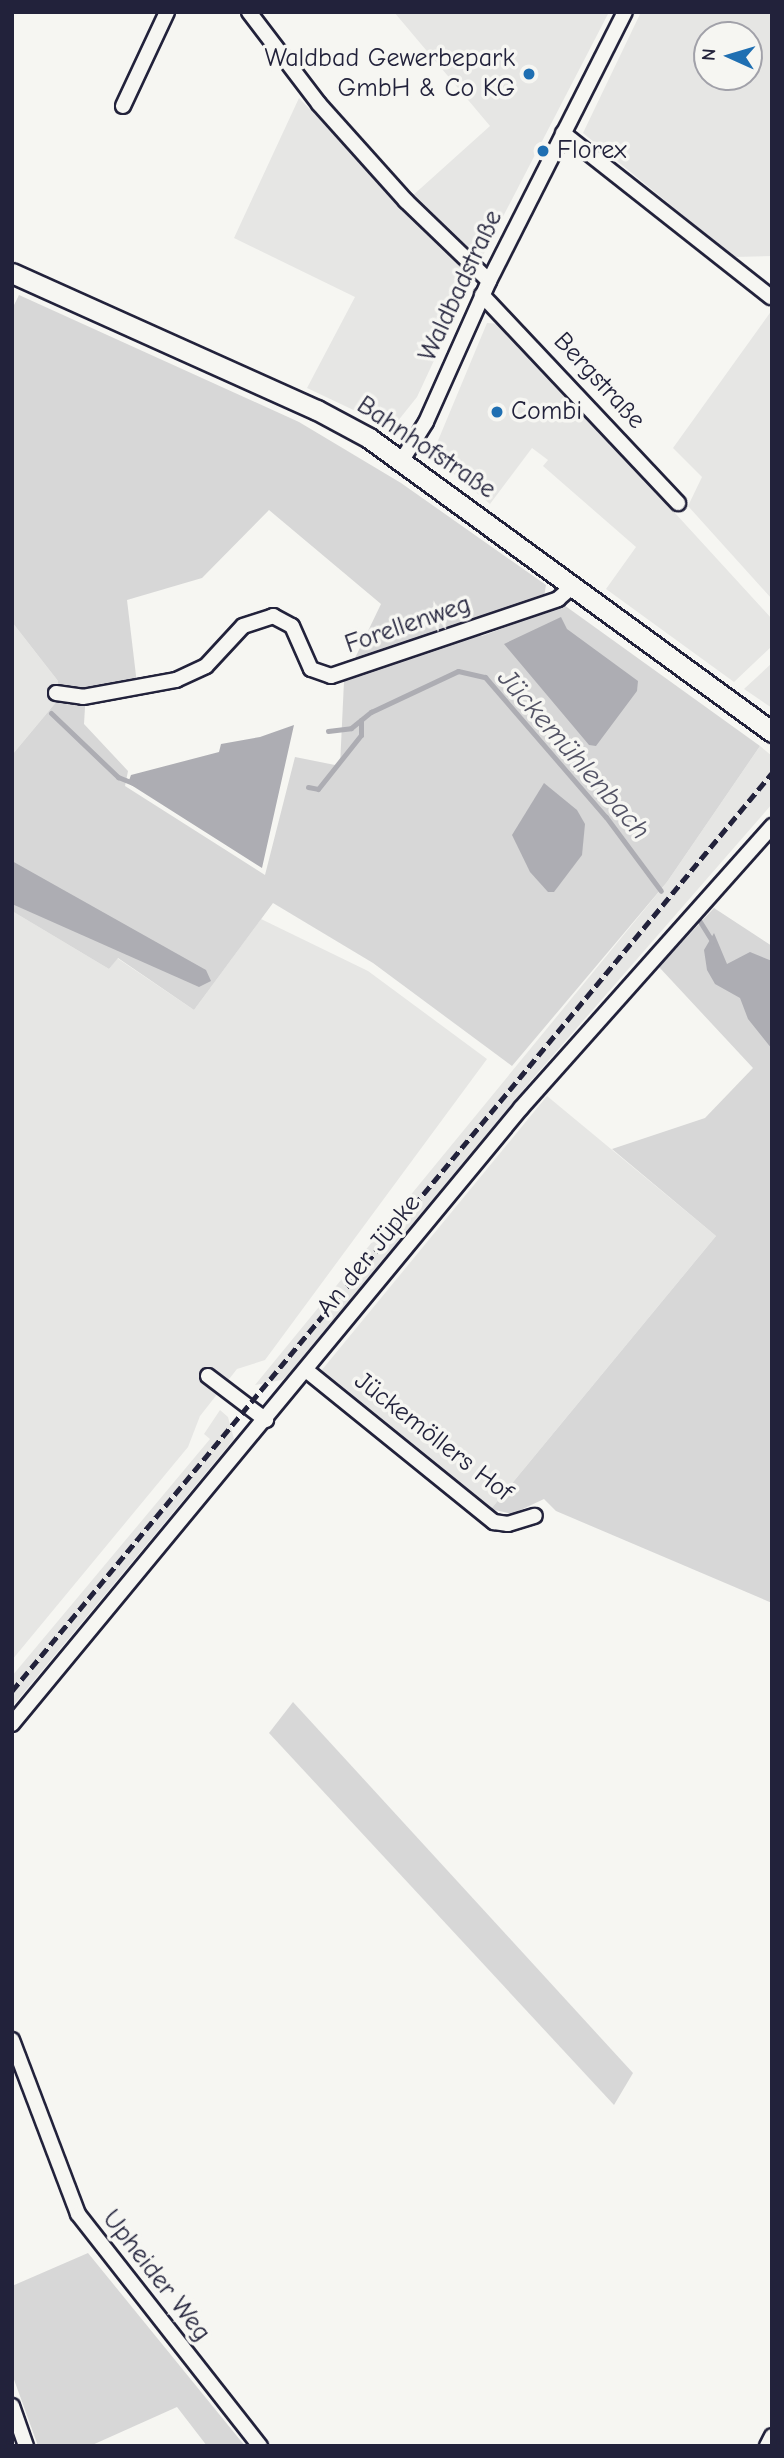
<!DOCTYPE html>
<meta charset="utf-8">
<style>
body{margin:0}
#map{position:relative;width:784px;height:2458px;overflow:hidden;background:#f6f6f2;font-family:"Comic Neue",sans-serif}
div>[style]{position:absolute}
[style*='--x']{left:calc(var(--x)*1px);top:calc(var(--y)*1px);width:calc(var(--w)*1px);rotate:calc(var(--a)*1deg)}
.built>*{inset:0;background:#e6e6e4}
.green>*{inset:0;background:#d7d7d7}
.water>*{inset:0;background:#adadb3}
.stream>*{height:5px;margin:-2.5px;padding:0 2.5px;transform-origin:2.5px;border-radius:2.5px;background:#adadb3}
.roads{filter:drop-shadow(2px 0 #22223b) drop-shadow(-2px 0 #22223b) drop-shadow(0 2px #22223b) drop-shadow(0 -2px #22223b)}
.street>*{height:14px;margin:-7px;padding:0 7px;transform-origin:7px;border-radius:7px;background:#f6f6f2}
.secondary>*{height:19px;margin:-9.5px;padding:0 9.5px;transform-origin:9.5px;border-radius:9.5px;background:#f6f6f2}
.rail>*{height:5px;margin-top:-2.5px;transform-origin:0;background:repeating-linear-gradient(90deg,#22223b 0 10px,transparent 0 15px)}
.dots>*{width:19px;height:19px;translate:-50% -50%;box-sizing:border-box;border:4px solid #f6f6f2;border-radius:50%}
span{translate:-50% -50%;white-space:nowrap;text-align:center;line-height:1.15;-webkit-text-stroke:7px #f6f6f2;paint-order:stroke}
.poi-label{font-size:26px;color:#22223b}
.right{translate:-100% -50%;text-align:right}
.left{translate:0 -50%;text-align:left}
.street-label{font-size:26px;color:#22223b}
.water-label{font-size:28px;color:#535365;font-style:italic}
.frame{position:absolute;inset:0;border:14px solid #22223b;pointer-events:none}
.north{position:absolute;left:693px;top:21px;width:70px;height:70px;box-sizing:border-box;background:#f6f6f2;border:2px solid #a1a1a9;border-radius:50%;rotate:274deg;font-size:19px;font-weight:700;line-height:28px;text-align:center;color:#22223b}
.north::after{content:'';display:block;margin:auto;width:24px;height:32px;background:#1f6fb2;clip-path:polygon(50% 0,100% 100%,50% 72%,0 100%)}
</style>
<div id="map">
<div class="built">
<div style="clip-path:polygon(394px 12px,609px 12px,480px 261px,411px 197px,490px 126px)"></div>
<div style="clip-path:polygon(evenodd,641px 12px,772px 12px,772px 256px,734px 257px,583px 133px,641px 12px,749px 35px,749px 77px,707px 77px,707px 35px,749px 35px)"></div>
<div style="clip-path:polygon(299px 98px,472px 279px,417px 397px,397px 422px,383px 424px,307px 388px,355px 297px,234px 238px)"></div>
<div style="clip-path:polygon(772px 310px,772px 599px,688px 506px,702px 477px,673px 448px)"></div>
<div style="clip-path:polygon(487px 323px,502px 324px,772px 619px,772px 646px,734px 682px,606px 589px,636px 547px,543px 466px,548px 460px,532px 448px,490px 504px,441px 463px,437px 443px)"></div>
<div style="clip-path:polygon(12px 622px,58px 681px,57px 701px,12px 755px)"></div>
<div style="clip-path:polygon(772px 663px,772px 708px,744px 689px)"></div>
<div style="clip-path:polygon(760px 746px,772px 756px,772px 804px,529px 1083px,298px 1366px,282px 1380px,255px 1385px,667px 882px)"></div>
<div style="clip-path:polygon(12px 911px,109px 969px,117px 958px,194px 1010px,261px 919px,368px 971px,487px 1059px,265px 1360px,237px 1369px,200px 1416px,188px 1447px,12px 1660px)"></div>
<div style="clip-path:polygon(547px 1096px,716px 1236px,491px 1509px,321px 1371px)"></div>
<div style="clip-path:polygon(220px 1410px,228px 1417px,234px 1439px,12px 1707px,12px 1676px,210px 1439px,204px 1434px)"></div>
</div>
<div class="green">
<div style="clip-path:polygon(evenodd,19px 295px,299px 422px,401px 483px,546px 585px,544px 597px,467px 624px,482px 636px,564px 605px,760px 746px,667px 882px,512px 1066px,373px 963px,273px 903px,194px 1010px,118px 958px,109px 969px,12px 911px,12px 755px,57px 701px,58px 681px,12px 622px,12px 309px,19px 295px,269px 510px,381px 604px,344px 681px,340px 766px,295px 757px,265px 875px,125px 786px,128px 771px,84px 724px,86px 691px,137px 684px,127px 600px,202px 578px,269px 510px)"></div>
<div style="clip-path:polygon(714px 908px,772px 946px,772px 1603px,556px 1511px,544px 1499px,512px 1514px,491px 1509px,716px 1236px,612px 1149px,705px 1118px,753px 1068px,659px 967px)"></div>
<div style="clip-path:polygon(293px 1702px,633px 2073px,614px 2105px,269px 1733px)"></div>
<div style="clip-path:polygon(88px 2253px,245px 2446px,207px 2446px,177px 2407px,90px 2446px,38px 2446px,12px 2374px,12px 2286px)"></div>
</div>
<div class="water">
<div style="clip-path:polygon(561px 617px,567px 629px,638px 681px,637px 691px,596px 746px,589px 745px,504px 644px)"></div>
<div style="clip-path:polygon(294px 725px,262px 868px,128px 783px,131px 775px,219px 752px,221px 744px,260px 737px)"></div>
<div style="clip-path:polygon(544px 783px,577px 810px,585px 824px,582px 855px,554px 892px,548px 892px,530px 872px,512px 835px)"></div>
<div style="clip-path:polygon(12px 861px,206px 970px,211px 981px,199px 987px,12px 904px)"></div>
<div style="clip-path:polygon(714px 933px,727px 964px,750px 952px,772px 961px,772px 1049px,748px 1019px,740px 998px,715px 984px,707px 970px,704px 950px)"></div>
</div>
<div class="stream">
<div style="--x:51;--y:713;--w:93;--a:43.7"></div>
<div style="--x:118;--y:777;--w:18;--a:22"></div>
<div style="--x:328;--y:731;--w:23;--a:-7"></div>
<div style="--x:351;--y:728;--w:26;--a:-39"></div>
<div style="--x:371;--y:712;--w:96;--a:-25.2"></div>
<div style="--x:458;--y:671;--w:28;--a:13"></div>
<div style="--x:485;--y:677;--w:185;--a:49.2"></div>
<div style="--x:606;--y:817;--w:92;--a:53.4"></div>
<div style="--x:308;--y:787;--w:10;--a:11"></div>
<div style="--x:318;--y:789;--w:69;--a:-51.5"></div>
<div style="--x:361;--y:735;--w:15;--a:-90"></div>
<div style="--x:699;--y:920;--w:25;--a:58"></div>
</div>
<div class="roads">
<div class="street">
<div style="--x:249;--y:12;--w:116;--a:52.7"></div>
<div style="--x:319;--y:104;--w:130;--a:48.1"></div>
<div style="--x:406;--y:201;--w:115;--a:43.9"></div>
<div style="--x:123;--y:106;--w:104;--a:-64.9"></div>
<div style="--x:563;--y:133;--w:265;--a:38.3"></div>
<div style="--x:482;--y:295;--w:286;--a:46.7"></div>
<div style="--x:402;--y:460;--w:45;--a:-57.7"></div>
<div style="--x:426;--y:422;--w:154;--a:-65.9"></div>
<div style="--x:489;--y:281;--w:301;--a:-63.2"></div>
<div style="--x:56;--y:693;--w:27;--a:8"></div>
<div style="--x:83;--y:697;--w:95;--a:-10.4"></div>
<div style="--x:176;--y:680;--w:33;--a:-25"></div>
<div style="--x:206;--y:666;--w:54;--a:-47.2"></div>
<div style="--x:243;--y:626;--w:32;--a:-18"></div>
<div style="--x:273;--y:616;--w:21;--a:28"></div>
<div style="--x:292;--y:626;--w:47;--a:66.2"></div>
<div style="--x:311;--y:669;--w:21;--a:19"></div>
<div style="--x:331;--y:676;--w:240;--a:-18.7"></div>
<div style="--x:558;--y:599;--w:21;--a:-41"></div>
<div style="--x:306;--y:1370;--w:242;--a:39"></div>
<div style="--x:494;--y:1522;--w:14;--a:8"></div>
<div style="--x:508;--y:1524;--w:28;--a:-17"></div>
<div style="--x:208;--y:1376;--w:73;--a:37.2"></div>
<div style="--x:12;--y:1724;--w:799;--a:-50.43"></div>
<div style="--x:521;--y:1108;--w:378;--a:-48.3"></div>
<div style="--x:12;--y:2040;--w:186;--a:69.2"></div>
<div style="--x:78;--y:2214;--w:295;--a:51.9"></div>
<div style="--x:12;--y:2406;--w:42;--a:70.7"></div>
<div style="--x:767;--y:2446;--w:11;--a:-63"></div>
</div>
<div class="secondary">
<div style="--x:12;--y:273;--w:334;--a:24.2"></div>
<div style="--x:317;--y:410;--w:59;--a:28.3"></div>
<div style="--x:369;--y:438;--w:499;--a:36.1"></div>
</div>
</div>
<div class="rail">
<div style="--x:12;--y:1691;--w:1192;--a:-50.38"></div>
</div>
<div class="dots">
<div style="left:529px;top:74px;background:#1f6fb2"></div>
<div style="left:543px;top:151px;background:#1f6fb2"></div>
<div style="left:497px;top:412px;background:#1f6fb2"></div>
</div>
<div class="poi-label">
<span class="right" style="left:515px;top:74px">Waldbad Gewerbepark<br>GmbH &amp; Co KG</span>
<span class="left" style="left:557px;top:151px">Florex</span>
<span class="left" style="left:511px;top:412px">Combi</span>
</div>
<div class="street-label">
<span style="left:461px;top:286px;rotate:-65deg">Waldbadstraße</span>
<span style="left:599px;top:381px;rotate:47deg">Bergstraße</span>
<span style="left:426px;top:448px;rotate:34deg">Bahnhofstraße</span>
<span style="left:408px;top:625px;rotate:-19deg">Forellenweg</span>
<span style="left:369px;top:1256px;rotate:-51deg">An der Jüpke</span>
<span style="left:433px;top:1437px;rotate:38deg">Jückemöllers Hof</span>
<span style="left:156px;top:2276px;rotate:52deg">Upheider Weg</span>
</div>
<div class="water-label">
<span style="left:574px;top:754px;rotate:49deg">Jückemühlenbach</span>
</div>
<div class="frame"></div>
<div class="north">N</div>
</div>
